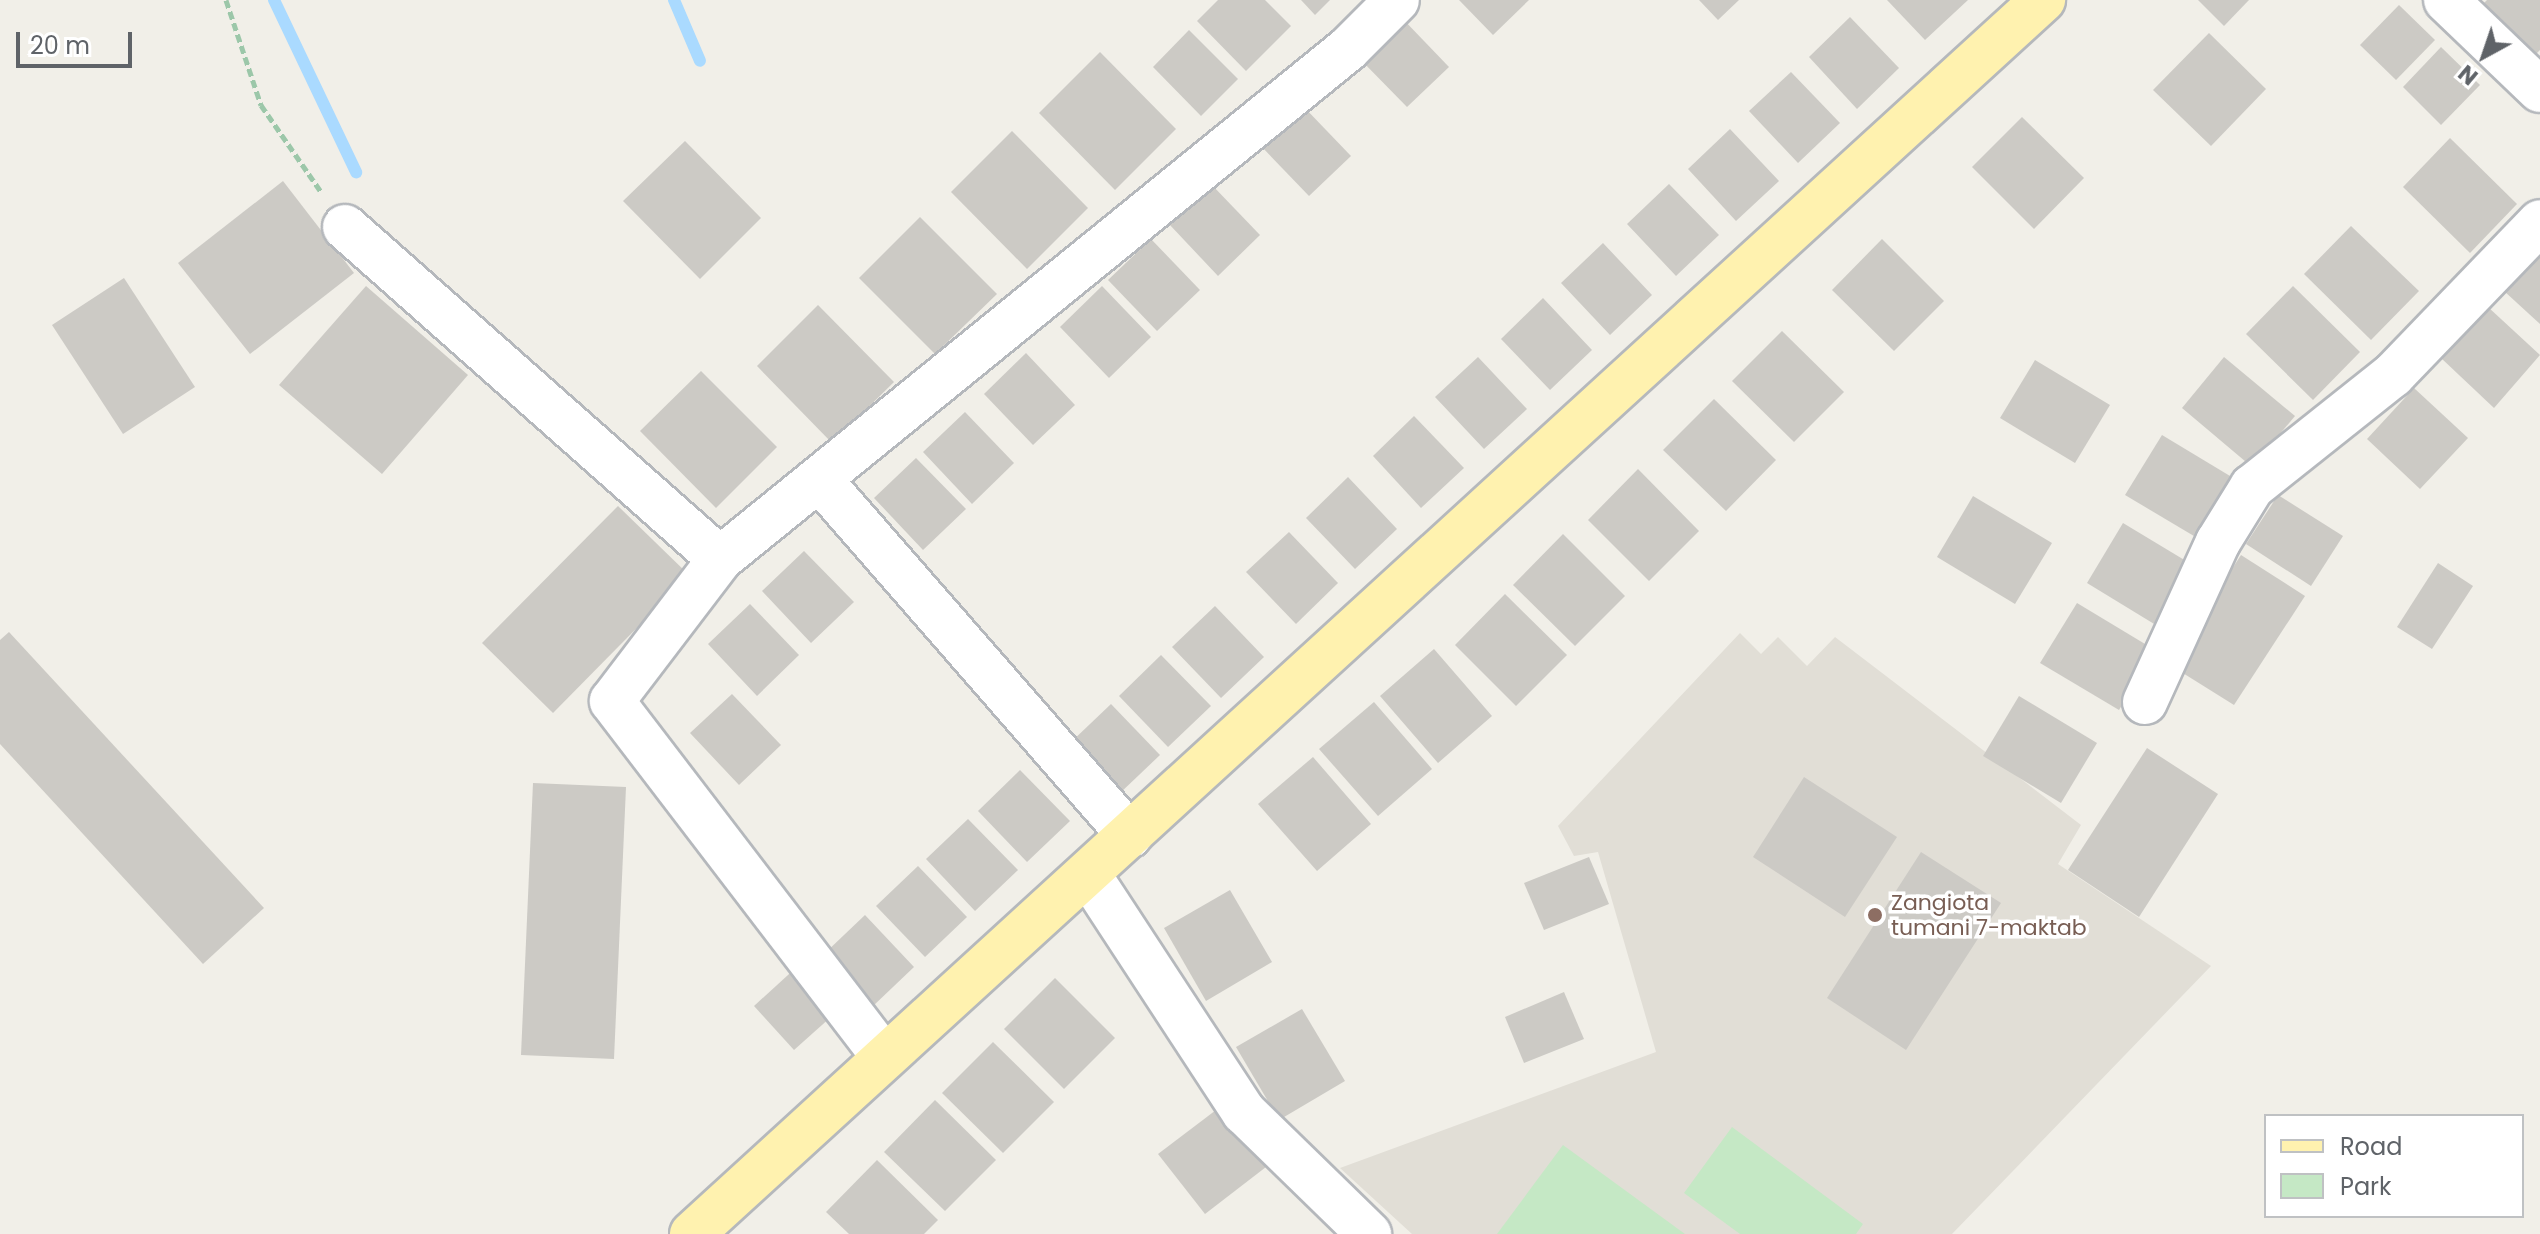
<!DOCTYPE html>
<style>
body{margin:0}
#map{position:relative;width:2540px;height:1234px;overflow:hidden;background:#f1efe8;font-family:Poppins,sans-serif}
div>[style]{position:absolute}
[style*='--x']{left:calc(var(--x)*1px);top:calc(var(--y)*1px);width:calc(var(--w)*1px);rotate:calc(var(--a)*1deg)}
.education>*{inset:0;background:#e1ded6}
.green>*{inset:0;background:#c5e8c5}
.stream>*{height:12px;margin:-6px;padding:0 6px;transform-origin:6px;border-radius:6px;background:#aadaff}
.building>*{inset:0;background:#cccac5}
.path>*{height:5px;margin-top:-2.5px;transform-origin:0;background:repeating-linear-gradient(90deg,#9cc7a9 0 8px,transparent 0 12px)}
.roads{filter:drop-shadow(2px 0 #b5b8bc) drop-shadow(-2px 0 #b5b8bc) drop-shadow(0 2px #b5b8bc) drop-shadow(0 -2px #b5b8bc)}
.minor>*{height:44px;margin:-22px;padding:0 22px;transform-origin:22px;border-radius:22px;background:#fff}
.major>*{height:44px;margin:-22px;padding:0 22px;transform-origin:22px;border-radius:22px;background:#fff2af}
.dots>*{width:22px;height:22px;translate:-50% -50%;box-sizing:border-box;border:4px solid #fff;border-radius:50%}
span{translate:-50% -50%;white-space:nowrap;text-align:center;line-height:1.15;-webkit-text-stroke:7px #fff;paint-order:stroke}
.education-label{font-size:22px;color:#785e54}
.left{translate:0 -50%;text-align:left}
.legend{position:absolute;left:2264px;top:1114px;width:260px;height:104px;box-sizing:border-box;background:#fff;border:2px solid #bfc1c3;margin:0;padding:10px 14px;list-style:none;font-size:24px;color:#5f6368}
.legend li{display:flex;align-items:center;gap:16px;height:40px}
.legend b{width:40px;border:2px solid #bfc1c3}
.north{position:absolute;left:2444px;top:16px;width:80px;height:80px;-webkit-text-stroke:6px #fff;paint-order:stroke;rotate:220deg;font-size:22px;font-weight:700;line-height:32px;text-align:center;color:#5f6368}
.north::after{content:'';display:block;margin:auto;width:28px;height:36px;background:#5f6368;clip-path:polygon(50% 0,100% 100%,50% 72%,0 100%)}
.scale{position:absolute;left:16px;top:32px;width:116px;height:36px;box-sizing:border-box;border:4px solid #5f6368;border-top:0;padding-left:10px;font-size:24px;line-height:28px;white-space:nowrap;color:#5f6368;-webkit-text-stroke:6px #fff;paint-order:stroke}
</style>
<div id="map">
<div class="education">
<div style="clip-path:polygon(1740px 633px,1761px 654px,1778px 637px,1807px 666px,1835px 637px,2081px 825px,2058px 864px,2211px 966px,1952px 1234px,1412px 1234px,1340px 1168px,1656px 1052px,1598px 852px,1574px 856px,1558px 826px)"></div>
</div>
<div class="green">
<div style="clip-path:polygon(1732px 1127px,1863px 1224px,1856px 1234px,1740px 1234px,1684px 1193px)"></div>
<div style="clip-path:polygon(1563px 1145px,1685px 1234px,1497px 1234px)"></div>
</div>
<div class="stream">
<div style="--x:274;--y:0;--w:191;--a:64.5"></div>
<div style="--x:674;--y:0;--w:66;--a:66.9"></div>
</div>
<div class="building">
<div style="clip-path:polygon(1218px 0,1265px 0,1291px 26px,1246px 71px,1197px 21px)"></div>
<div style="clip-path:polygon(1301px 0,1330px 0,1315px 15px)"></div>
<div style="clip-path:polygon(1459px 0,1529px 0,1493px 35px)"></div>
<div style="clip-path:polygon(1699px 0,1739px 0,1718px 20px)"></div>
<div style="clip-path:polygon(1887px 0,1968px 0,1925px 40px)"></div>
<div style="clip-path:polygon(2198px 0,2249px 0,2224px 26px)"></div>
<div style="clip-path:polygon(2487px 0,2540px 0,2540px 50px,2531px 59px,2478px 9px)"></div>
<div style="clip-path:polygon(2399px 5px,2435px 40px,2396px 80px,2360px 45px)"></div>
<div style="clip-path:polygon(1400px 16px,1449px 67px,1407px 107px,1357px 56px)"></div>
<div style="clip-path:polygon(1850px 17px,1899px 68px,1857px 109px,1809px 57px)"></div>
<div style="clip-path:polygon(1189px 30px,1238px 79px,1201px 116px,1153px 67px)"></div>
<div style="clip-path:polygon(2209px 33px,2266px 89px,2211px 146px,2153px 90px)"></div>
<div style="clip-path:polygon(2441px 47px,2480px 85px,2441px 125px,2403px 87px)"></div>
<div style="clip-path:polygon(1100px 52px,1176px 129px,1115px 190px,1039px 113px)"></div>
<div style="clip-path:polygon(1791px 72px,1840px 123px,1798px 163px,1749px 111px)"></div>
<div style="clip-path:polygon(1302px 105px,1351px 156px,1309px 196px,1260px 145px)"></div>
<div style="clip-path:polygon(2022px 117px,2084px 178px,2034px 229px,1972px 167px)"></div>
<div style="clip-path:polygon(1730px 129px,1779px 181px,1736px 221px,1688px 169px)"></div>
<div style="clip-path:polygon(1012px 131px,1088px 208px,1027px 269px,951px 192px)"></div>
<div style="clip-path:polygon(2450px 138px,2517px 204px,2470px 253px,2403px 187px)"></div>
<div style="clip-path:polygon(685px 141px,761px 218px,700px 279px,623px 201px)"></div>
<div style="clip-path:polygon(283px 181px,354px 273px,250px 354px,178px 263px)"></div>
<div style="clip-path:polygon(1211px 184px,1260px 235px,1218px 276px,1169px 224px)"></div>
<div style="clip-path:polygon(1669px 184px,1719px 235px,1676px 276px,1627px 224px)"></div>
<div style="clip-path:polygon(920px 217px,997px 294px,935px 354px,859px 278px)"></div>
<div style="clip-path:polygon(2351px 226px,2419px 291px,2371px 340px,2304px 274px)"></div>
<div style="clip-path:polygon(1151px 239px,1200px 290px,1157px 331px,1108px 280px)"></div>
<div style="clip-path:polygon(1882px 239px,1944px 301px,1894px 351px,1832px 290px)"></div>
<div style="clip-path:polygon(1603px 243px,1652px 295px,1610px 335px,1561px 283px)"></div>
<div style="clip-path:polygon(2540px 252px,2540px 324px,2504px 291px)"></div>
<div style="clip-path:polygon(124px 278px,195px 387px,123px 434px,52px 325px)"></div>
<div style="clip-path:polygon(366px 286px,468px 375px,382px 474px,279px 385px)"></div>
<div style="clip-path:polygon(1102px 286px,1151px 337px,1109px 378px,1060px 327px)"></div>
<div style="clip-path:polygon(2293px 286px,2360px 352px,2313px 400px,2246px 334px)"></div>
<div style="clip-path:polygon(1543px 298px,1592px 350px,1550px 390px,1501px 339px)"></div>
<div style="clip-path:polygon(818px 305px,894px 382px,832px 443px,757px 366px)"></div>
<div style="clip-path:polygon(2488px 307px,2540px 355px,2494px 408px,2441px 358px)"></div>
<div style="clip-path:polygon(1782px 331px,1844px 392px,1794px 442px,1732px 381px)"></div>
<div style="clip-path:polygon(1026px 353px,1075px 405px,1033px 445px,984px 394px)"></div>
<div style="clip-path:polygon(1478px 357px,1527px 409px,1484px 449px,1435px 397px)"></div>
<div style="clip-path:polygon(2224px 357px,2295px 416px,2252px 467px,2182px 408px)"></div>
<div style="clip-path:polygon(2035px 360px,2110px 405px,2075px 463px,2000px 418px)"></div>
<div style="clip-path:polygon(701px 371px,777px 447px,716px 508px,640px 431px)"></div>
<div style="clip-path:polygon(2414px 388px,2468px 438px,2420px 489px,2367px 439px)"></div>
<div style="clip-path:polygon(1714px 399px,1776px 460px,1726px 511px,1663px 450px)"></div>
<div style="clip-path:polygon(965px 412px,1014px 463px,972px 504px,923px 452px)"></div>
<div style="clip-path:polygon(1414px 416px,1464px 468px,1421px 508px,1373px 456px)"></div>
<div style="clip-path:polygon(2162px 435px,2240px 482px,2204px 542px,2125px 495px)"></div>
<div style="clip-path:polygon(916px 458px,966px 509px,923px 550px,874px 498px)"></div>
<div style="clip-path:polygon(1638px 469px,1699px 531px,1649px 581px,1588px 520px)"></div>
<div style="clip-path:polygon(1348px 477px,1397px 529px,1355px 569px,1306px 518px)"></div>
<div style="clip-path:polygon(2278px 495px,2343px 536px,2311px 586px,2246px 544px)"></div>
<div style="clip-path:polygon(1973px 496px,2052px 543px,2015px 604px,1937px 557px)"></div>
<div style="clip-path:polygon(618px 506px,689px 575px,553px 713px,482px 643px)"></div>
<div style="clip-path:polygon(2123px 523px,2201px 570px,2164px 630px,2087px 583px)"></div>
<div style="clip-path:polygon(1289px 532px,1338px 583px,1296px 624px,1246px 572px)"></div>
<div style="clip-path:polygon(1563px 534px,1625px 596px,1575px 646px,1513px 585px)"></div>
<div style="clip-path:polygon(804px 551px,854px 602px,811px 643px,762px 591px)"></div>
<div style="clip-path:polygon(2241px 555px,2305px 596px,2234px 705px,2170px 665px)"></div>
<div style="clip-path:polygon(2438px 563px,2473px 586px,2432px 649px,2397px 627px)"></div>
<div style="clip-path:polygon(1505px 594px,1567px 655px,1516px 706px,1455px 645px)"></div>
<div style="clip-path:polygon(2077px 603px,2155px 650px,2119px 710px,2040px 663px)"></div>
<div style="clip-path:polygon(750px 604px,799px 655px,757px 696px,708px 644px)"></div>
<div style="clip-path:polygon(1215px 606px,1264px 657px,1221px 698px,1172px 647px)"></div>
<div style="clip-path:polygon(9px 632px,264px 908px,203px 964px,0 744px,0 640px)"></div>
<div style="clip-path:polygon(1434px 649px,1492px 716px,1438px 763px,1380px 696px)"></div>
<div style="clip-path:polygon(1161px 655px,1211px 706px,1168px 747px,1119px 696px)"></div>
<div style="clip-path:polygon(732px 694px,781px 745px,739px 785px,690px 733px)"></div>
<div style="clip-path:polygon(2019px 696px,2097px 743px,2061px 803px,1983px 756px)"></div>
<div style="clip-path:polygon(1374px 702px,1432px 769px,1378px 816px,1319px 749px)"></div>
<div style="clip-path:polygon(1111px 704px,1160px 755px,1118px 795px,1069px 744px)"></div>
<div style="clip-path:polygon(2147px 748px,2218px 794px,2139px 917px,2068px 870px)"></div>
<div style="clip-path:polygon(1313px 757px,1371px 824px,1317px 871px,1258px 804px)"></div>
<div style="clip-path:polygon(1020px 770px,1070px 821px,1027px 862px,978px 811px)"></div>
<div style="clip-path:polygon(1804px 777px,1897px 837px,1845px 917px,1753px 857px)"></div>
<div style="clip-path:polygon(533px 783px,626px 787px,614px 1059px,521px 1055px)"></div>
<div style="clip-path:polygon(968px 819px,1018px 870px,975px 911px,926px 859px)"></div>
<div style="clip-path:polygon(1921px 852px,2001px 903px,1906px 1050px,1827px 998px)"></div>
<div style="clip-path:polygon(1589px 857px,1609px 904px,1544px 930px,1524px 883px)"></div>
<div style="clip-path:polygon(918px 866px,967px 917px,925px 957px,876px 906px)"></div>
<div style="clip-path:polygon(1230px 890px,1272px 962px,1206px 1001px,1164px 928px)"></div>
<div style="clip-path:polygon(865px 915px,914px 967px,872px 1007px,823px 955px)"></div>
<div style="clip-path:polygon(800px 964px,841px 1008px,794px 1050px,754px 1006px)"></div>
<div style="clip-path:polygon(1055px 978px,1115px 1038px,1064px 1089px,1004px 1029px)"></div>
<div style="clip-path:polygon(1564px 992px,1584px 1039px,1524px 1063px,1505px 1017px)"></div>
<div style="clip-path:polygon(1302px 1009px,1345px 1081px,1279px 1120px,1236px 1047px)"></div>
<div style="clip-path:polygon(993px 1042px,1054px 1102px,1003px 1153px,942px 1093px)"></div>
<div style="clip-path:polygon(935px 1100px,996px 1160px,945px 1211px,884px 1152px)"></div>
<div style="clip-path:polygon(1220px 1107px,1266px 1167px,1205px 1214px,1158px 1154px)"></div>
<div style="clip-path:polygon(877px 1160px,938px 1220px,924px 1234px,849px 1234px,826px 1212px)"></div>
</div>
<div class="path">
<div style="--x:226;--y:0;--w:111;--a:71.6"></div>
<div style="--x:261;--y:105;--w:107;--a:55.3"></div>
</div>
<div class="roads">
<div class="minor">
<div style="--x:2446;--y:0;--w:130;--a:43.8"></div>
<div style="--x:345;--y:227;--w:501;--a:41.52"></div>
<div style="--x:819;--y:479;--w:473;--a:48.9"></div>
<div style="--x:2145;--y:702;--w:176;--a:-65.5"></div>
<div style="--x:2218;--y:542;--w:65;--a:-58.3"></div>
<div style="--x:2252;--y:487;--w:180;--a:-38.5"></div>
<div style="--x:2393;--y:375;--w:212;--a:-46.1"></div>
<div style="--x:1088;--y:874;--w:285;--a:56.8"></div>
<div style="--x:1244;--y:1112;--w:175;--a:44.3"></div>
<div style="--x:884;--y:1057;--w:448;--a:-127.4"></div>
<div style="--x:612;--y:701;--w:178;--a:-52.7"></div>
<div style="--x:720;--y:559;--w:809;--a:-39.08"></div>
<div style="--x:1348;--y:49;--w:69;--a:-45"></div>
</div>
<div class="major">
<div style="--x:692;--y:1234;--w:1830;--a:-42.41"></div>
</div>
</div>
<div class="dots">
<div style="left:1875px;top:915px;background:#8d6e63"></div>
</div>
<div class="education-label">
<span class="left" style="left:1891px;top:915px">Zangiota<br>tumani 7-maktab</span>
</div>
<ul class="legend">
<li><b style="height:10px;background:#fff2af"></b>Road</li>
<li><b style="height:22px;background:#c5e8c5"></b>Park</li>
</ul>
<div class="north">N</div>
<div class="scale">20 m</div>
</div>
